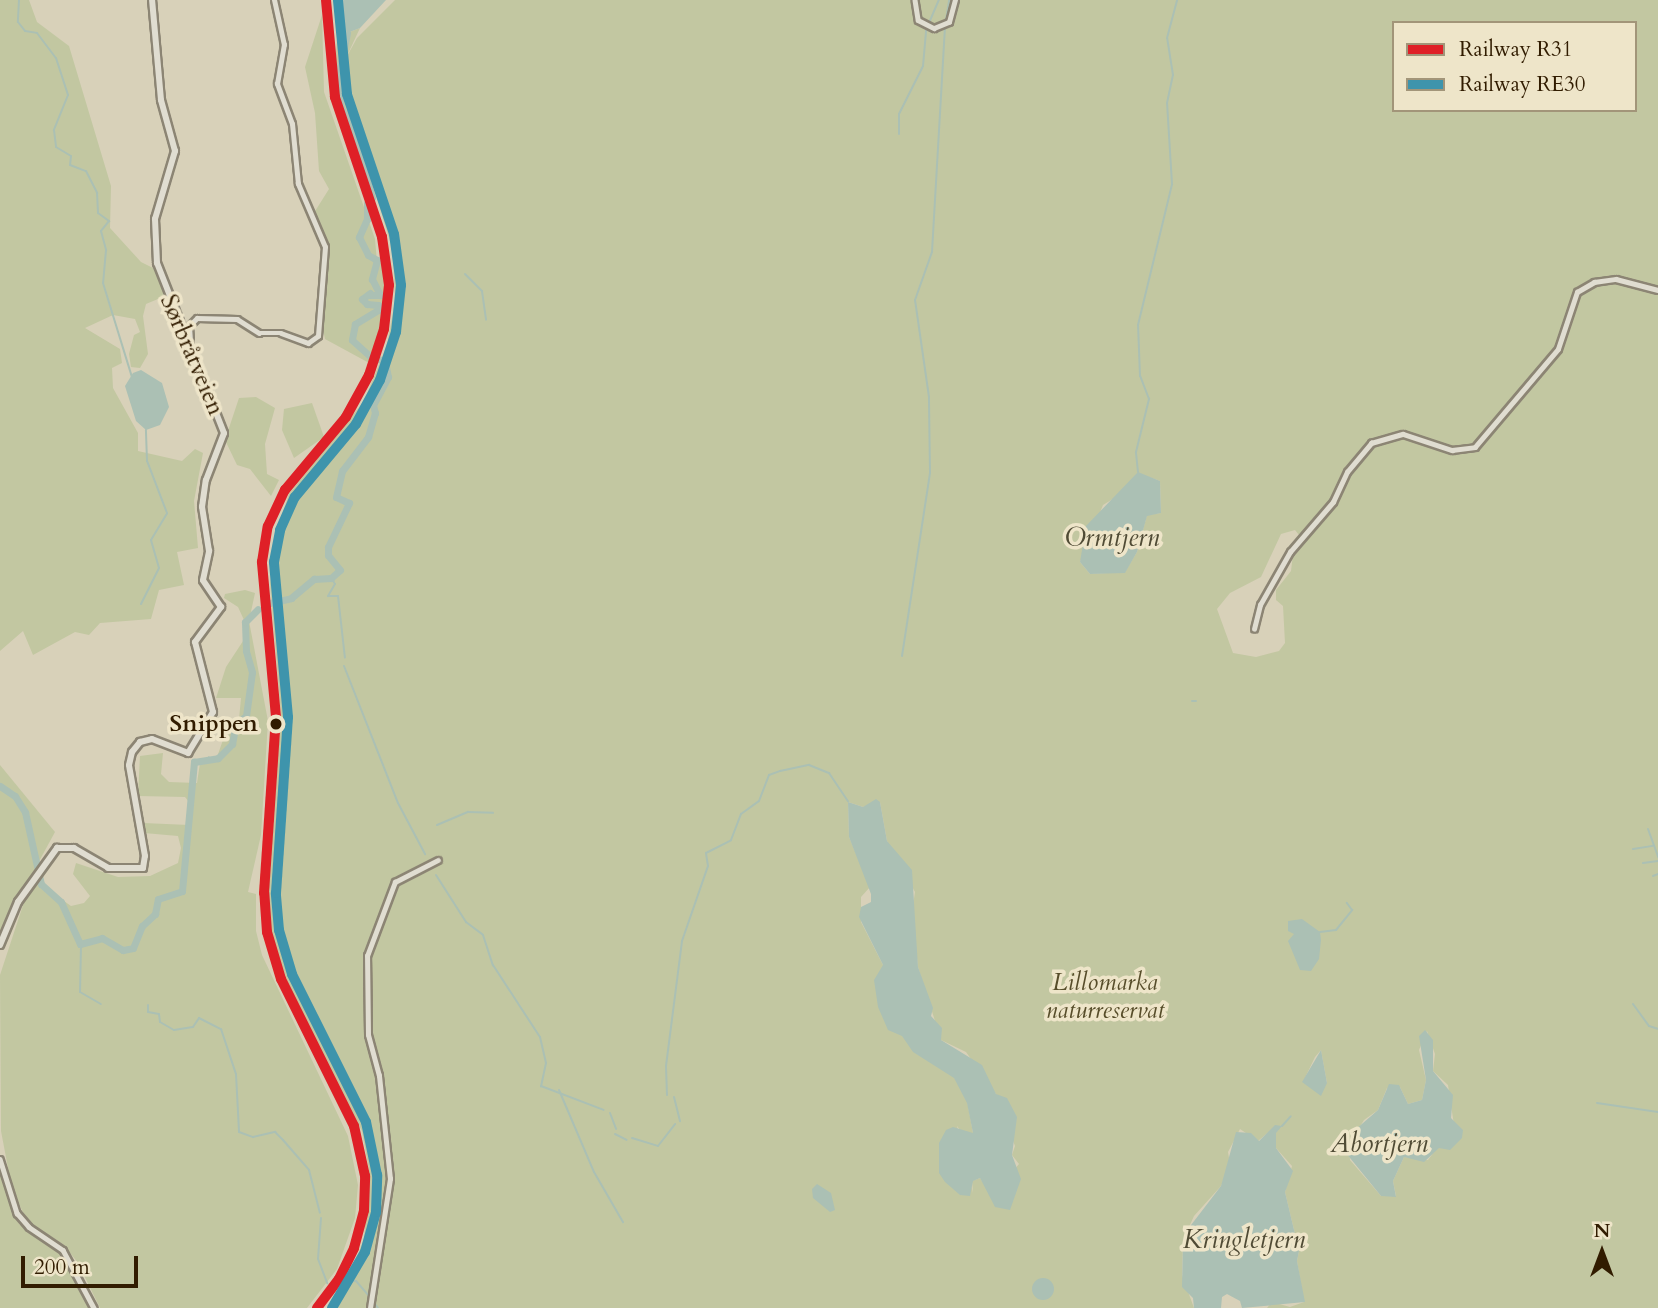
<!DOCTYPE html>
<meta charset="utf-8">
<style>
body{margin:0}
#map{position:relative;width:1658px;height:1308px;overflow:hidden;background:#d8d1b9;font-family:Cardo,serif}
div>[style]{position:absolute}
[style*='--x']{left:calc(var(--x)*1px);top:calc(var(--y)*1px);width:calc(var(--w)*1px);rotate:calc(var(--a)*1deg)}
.green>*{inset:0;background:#c2c7a1}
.water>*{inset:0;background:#abc0b4}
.round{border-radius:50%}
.stream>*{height:2px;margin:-1px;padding:0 1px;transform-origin:1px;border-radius:1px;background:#abc0b4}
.river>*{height:7px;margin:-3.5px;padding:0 3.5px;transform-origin:3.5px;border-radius:3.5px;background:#abc0b4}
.roads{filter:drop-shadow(2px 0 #8c8574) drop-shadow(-2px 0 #8c8574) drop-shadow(0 2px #8c8574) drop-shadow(0 -2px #8c8574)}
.street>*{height:4.5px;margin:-2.25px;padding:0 2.25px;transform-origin:2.25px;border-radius:2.25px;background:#e0ddd1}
.secondary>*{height:6px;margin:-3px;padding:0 3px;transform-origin:3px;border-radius:3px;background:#e0ddd1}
.rail-1>*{height:10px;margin:-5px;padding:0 5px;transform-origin:5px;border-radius:5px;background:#df2027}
.rail-2>*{height:10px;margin:-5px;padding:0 5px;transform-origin:5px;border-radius:5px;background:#3e94ac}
.dots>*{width:19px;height:19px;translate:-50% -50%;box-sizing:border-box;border:4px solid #eee5c9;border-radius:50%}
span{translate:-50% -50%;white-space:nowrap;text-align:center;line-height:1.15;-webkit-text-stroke:7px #eee5c9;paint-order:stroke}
.street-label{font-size:24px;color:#311c00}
.stop-label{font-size:24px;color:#311c00;font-weight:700}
.right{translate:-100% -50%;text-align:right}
.park-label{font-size:24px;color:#574d2a;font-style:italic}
.water-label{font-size:26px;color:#504b35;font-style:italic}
.legend{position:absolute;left:1392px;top:21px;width:245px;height:91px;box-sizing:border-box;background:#eee5c9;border:2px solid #a29579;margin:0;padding:9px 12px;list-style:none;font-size:21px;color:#311c00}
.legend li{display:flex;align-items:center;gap:14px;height:35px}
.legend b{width:35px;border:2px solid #a29579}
.north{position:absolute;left:1567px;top:1217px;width:70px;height:70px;-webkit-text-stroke:5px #eee5c9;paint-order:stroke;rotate:0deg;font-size:19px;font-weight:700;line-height:28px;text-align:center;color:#311c00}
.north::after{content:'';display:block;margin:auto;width:24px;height:32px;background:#311c00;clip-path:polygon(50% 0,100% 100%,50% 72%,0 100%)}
.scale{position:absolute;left:21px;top:1256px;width:117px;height:32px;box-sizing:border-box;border:4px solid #311c00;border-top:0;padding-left:9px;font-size:21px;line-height:24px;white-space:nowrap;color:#311c00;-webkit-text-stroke:5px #eee5c9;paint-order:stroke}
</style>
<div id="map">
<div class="green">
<div style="clip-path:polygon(0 0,29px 0,37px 22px,69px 46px,111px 186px,110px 228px,141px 262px,159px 271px,170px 294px,146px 304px,143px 316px,148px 354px,140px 368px,131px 367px,129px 354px,134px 335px,140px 332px,135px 319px,113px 315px,85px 328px,120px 349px,122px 363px,112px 368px,113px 388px,138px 433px,138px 451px,182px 461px,195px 449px,203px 453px,194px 501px,198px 548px,177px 552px,184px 585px,159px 590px,151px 619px,100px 623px,89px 635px,75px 632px,33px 655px,23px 631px,0 651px)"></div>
<div style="clip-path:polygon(evenodd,395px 0,1658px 0,1658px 1308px,1267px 1308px,1272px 1302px,1290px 1307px,1304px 1302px,1297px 1261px,1299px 1251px,1285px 1192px,1292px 1166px,1276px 1148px,1276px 1133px,1271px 1130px,1258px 1141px,1240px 1129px,1228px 1152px,1230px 1164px,1221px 1186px,1194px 1216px,1183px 1240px,1182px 1275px,1194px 1308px,328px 1308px,349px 1276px,364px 1239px,369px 1170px,362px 1131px,289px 986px,271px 935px,268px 896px,281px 714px,270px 584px,279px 523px,289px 494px,364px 401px,387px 345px,395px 301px,393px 251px,355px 126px,345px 112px,335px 65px,338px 26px,347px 33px,360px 28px,346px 58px,357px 38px,395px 0,1394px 23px,1635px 23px,1635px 110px,1394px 110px,1394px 23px,395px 0,1138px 473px,1160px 481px,1161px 513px,1147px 515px,1137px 552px,1125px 572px,1090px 574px,1080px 562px,1103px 505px,1116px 497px,1138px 473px,395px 0,1295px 530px,1303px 540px,1293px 554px,1291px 571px,1276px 590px,1276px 600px,1283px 606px,1285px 643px,1279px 651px,1256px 657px,1233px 653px,1217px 609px,1230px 593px,1261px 577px,1281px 534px,1295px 530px,395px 0,848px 802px,863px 807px,880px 802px,887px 841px,915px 892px,912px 912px,918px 967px,941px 1040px,966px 1052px,996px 1094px,1015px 1146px,1012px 1155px,1019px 1164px,992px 1196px,980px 1178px,972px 1181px,973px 1193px,957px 1126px,962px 1133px,973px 1133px,966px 1095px,949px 1070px,917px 1054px,902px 1035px,883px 965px,861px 922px,861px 897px,870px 887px,849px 837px,848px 802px,395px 0,1427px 1031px,1435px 1054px,1433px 1071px,1448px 1085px,1454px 1125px,1428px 1160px,1404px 1157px,1393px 1181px,1396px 1196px,1381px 1196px,1350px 1160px,1349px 1144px,1364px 1120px,1378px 1110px,1387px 1088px,1400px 1087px,1408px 1104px,1422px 1100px,1426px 1080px,1419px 1050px,1427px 1031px,395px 0,1321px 1050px,1327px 1083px,1303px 1082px,1315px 1057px,1321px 1050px)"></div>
<div style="clip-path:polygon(322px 15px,324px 92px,375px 239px,377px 262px,383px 263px,385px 309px,371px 364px,325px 339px,322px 325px,326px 240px,312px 216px,329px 189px,319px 171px,315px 113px,305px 67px)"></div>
<div style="clip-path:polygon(256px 397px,275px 408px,265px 444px,267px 474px,279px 480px,271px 496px,250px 469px,237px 465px,225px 440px,239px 398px)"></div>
<div style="clip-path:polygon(312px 403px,324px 437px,294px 458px,282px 430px,284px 409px)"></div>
<div style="clip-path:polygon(245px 590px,255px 593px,249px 621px,268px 721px,261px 835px,248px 892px,256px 894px,256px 931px,262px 955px,348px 1136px,358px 1185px,355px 1218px,337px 1269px,307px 1308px,100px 1308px,78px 1263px,64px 1245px,27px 1221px,12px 1189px,1px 1131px,0 975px,26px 896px,37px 882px,71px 906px,84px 903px,90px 896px,73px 874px,76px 863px,118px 877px,150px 876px,178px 863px,181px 848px,178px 836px,144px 833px,143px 823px,189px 825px,189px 802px,185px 797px,138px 796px,140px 756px,163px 753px,161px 774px,169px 782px,197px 783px,200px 763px,216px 760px,224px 737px,238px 730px,241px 698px,216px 698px,226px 667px,245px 638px,244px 620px,238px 607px,224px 598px,225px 594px)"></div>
<div style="clip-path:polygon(0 765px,55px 832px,0 933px)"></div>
<div style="clip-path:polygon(0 1168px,19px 1224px,66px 1257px,91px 1308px,0 1308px)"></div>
</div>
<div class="water">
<div style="clip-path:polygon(338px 0,386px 0,360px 28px,347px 33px,338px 26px)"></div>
<div style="clip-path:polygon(141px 370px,162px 383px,169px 407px,160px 425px,146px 430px,136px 421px,125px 386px,133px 373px)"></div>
<div style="clip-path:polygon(1138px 472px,1160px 481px,1161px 513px,1147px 516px,1137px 552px,1125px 573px,1090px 574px,1080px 562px,1086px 526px)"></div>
<div style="clip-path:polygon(876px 799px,880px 802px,887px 841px,912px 870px,918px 967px,933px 1008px,931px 1016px,942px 1028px,941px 1040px,982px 1065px,996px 1094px,1007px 1098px,1017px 1117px,1012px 1155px,1021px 1179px,1010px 1210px,995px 1207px,980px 1178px,973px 1181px,970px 1196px,960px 1195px,945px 1182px,939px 1173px,939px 1143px,946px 1130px,953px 1127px,973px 1133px,967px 1103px,954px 1078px,913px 1052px,902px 1036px,888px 1030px,878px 1007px,874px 980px,883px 965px,859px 917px,861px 907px,871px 902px,871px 894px,849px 837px,848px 802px,863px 807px)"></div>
<div style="clip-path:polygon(1302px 919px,1320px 932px,1321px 940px,1319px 959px,1311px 971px,1300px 970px,1288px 941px,1294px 934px,1288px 931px,1288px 921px)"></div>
<div style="clip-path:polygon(1425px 1030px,1433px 1040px,1433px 1071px,1453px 1095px,1451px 1118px,1463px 1130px,1462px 1138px,1450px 1150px,1439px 1148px,1424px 1162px,1404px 1157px,1393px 1181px,1396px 1197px,1381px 1196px,1346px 1153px,1355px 1130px,1378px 1110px,1389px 1084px,1399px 1085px,1408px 1104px,1422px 1100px,1426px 1080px,1419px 1036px)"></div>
<div style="clip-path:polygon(1321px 1050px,1327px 1083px,1321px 1096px,1302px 1082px)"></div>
<div style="clip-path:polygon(1275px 1125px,1282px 1126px,1276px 1133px,1276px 1148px,1293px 1171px,1285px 1192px,1299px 1251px,1297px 1261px,1305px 1302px,1242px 1308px,1240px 1301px,1227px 1294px,1222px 1297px,1221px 1308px,1194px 1308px,1193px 1298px,1182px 1287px,1183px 1240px,1188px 1229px,1221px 1186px,1236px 1132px,1251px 1133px,1259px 1141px)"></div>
<div style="clip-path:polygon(817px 1184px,831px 1193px,835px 1210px,830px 1212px,813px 1198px,812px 1189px)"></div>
<div class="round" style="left:1032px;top:1278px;width:22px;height:22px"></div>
</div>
<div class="stream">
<div style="--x:19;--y:0;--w:22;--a:93"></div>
<div style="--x:18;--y:22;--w:11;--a:52"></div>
<div style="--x:25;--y:31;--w:12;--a:9"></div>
<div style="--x:37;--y:33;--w:31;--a:53"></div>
<div style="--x:56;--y:58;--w:39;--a:72"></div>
<div style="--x:68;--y:95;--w:38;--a:112"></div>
<div style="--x:54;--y:130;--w:17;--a:83"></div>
<div style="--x:56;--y:147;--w:17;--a:31"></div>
<div style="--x:71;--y:156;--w:9;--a:96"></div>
<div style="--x:70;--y:165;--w:17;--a:21"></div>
<div style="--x:86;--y:171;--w:25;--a:63"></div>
<div style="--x:97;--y:193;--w:20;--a:87"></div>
<div style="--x:98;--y:213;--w:14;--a:36"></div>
<div style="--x:109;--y:221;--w:13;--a:129"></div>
<div style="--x:101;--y:231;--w:20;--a:75"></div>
<div style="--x:106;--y:250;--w:33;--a:95"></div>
<div style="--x:103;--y:283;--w:98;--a:72.9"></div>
<div style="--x:946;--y:20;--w:20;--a:-81"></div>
<div style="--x:929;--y:23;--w:25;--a:-67"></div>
<div style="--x:899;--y:134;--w:20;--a:-90"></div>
<div style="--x:899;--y:114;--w:54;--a:-63.4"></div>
<div style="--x:923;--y:66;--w:37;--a:-85"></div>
<div style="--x:465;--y:274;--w:24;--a:45"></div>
<div style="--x:482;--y:291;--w:29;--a:82"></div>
<div style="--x:1138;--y:472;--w:20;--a:-96"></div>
<div style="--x:1136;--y:452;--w:55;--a:-76.2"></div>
<div style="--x:1149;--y:399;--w:25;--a:-111"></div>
<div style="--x:1140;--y:376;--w:51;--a:-92.2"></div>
<div style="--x:1138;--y:325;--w:145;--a:-76.4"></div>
<div style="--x:1172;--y:184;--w:81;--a:-93.5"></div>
<div style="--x:1167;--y:103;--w:29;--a:-78"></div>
<div style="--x:1173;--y:75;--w:37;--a:-99"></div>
<div style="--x:1167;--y:38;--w:39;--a:-75"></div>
<div style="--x:331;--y:578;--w:7;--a:56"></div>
<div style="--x:335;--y:584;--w:14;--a:120"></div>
<div style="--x:328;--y:596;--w:10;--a:0"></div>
<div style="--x:338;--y:596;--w:62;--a:83.6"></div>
<div style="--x:141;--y:604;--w:40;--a:-63.4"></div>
<div style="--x:159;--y:568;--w:29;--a:-106"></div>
<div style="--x:151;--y:540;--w:31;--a:-59"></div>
<div style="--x:167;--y:513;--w:56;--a:-111"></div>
<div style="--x:147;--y:461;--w:31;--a:-92"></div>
<div style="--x:902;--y:656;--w:185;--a:-81.3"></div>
<div style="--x:930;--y:473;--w:76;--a:-90.8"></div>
<div style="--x:929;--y:397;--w:98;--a:-98.2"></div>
<div style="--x:915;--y:300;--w:51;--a:-70.5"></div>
<div style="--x:932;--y:252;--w:227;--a:-86.7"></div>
<div style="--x:344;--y:666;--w:147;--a:68.5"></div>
<div style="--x:398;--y:803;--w:58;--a:62.1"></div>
<div style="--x:1192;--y:701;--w:4;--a:0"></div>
<div style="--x:208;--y:732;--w:9;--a:-54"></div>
<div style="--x:207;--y:762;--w:5;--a:-68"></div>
<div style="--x:437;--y:825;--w:34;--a:-23"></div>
<div style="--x:468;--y:812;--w:25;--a:2"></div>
<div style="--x:1648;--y:829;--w:30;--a:70"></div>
<div style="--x:1633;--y:849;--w:20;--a:-9"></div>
<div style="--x:1643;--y:863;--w:15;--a:-8"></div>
<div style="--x:436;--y:875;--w:56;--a:57.4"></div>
<div style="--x:466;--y:922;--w:21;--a:37"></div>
<div style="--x:483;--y:935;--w:32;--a:72"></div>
<div style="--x:493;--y:965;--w:86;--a:56.9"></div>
<div style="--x:540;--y:1037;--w:27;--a:77"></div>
<div style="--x:546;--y:1063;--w:24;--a:102"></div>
<div style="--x:541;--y:1086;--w:67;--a:20.9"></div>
<div style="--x:1653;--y:876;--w:5;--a:-22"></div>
<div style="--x:1320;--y:932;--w:16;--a:-7"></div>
<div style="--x:1336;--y:930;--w:26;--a:-51"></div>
<div style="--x:1352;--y:910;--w:9;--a:-126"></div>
<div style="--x:81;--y:945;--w:47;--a:91.2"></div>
<div style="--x:80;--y:992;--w:24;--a:30"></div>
<div style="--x:1633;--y:1004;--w:27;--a:54"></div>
<div style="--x:1649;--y:1026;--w:9;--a:18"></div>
<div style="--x:148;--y:1005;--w:7;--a:90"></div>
<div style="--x:148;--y:1012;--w:11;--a:10"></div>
<div style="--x:159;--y:1014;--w:8;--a:83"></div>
<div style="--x:160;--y:1022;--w:16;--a:30"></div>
<div style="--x:174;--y:1030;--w:19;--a:-9"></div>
<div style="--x:193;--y:1027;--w:11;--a:-56"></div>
<div style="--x:199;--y:1018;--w:25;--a:27"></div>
<div style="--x:221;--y:1029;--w:47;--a:71.6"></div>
<div style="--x:236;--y:1074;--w:58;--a:87"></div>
<div style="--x:239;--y:1132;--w:15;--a:20"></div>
<div style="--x:253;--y:1137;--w:23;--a:-13"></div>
<div style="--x:275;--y:1132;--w:11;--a:45"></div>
<div style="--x:283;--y:1140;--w:40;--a:49"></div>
<div style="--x:309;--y:1170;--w:44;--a:75.7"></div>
<div style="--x:559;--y:1090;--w:89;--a:66.9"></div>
<div style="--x:594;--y:1172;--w:58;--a:59.9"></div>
<div style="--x:667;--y:1095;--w:29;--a:-92"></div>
<div style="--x:666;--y:1066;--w:126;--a:-82.7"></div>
<div style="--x:682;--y:941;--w:79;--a:-70.9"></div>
<div style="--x:708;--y:866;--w:13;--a:-99"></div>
<div style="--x:706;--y:853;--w:28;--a:-27"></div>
<div style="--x:731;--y:840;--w:28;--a:-69"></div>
<div style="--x:741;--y:814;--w:22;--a:-36"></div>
<div style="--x:759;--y:801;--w:28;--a:-69"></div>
<div style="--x:769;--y:775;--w:12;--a:-20"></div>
<div style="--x:780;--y:771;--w:30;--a:-12"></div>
<div style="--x:809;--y:765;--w:22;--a:22"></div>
<div style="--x:829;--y:773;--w:34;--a:56"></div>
<div style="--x:674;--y:1097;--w:25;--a:76"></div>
<div style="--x:1597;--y:1103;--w:62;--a:8.4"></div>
<div style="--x:610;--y:1113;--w:17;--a:69"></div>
<div style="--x:1282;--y:1126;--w:13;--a:-48"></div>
<div style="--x:615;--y:1134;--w:13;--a:27"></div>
<div style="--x:632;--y:1138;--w:27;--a:17"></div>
<div style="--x:658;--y:1146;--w:28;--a:-52"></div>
<div style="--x:321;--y:1218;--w:41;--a:94.2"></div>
<div style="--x:318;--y:1259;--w:26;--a:69"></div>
<div style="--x:345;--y:1282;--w:11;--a:-5"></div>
<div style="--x:356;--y:1281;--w:20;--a:49"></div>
<div style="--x:372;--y:1300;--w:10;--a:53"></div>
</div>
<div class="river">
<div style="--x:347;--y:33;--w:44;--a:101.8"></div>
<div style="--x:338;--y:76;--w:32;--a:85"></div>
<div style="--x:341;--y:108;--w:27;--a:62"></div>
<div style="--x:354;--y:132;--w:68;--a:74.7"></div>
<div style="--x:367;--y:203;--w:16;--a:90"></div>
<div style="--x:367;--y:219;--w:20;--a:114"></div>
<div style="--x:359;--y:237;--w:20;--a:63"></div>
<div style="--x:368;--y:255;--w:10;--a:29"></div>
<div style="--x:377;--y:260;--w:20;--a:105"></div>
<div style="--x:372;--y:279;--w:18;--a:63"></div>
<div style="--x:380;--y:295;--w:12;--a:180"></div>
<div style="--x:370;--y:293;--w:10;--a:143"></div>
<div style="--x:362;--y:299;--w:7;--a:45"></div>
<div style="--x:367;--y:304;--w:11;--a:5"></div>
<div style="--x:378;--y:305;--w:5;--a:90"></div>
<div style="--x:378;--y:310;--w:27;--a:149"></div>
<div style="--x:355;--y:324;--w:16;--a:101"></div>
<div style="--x:352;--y:340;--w:28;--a:42"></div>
<div style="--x:270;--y:603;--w:22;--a:-13"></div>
<div style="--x:291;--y:598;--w:30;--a:-40"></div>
<div style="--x:314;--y:579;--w:17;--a:-3"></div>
<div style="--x:331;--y:578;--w:12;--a:-42"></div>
<div style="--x:340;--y:570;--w:19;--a:-129"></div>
<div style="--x:328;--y:555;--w:8;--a:-90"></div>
<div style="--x:328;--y:547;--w:49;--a:-64.5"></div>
<div style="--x:349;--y:503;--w:14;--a:-155"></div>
<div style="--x:336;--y:497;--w:27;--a:-77"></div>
<div style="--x:342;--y:471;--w:43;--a:-52.6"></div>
<div style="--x:368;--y:437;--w:25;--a:-74"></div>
<div style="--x:375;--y:413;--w:8;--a:-104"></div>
<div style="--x:373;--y:405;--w:32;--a:-62"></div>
<div style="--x:388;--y:377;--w:16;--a:-101"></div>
<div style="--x:385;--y:361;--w:7;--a:-164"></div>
<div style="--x:0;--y:786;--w:18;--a:34"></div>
<div style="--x:15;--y:796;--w:19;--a:58"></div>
<div style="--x:25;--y:812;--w:74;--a:77.5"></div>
<div style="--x:41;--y:884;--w:27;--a:42"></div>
<div style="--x:61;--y:902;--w:46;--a:65.7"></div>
<div style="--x:80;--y:944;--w:23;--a:-15"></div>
<div style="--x:102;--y:938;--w:24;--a:30"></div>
<div style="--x:123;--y:950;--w:10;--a:-11"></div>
<div style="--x:133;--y:948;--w:24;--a:-68"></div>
<div style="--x:142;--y:926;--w:18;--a:-43"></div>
<div style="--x:155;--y:914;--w:15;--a:-79"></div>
<div style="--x:158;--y:899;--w:25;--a:-18"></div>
<div style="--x:182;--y:891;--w:130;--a:-84.7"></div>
<div style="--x:194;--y:762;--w:24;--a:-9"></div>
<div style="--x:218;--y:758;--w:20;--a:-45"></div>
<div style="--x:232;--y:744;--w:21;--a:-79"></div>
<div style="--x:236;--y:723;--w:12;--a:-35"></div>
<div style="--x:246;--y:716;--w:44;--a:-82.2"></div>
<div style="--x:252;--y:672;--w:22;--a:-106"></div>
<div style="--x:246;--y:651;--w:29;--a:-92"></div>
<div style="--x:245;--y:622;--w:18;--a:-45"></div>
</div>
<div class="roads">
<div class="street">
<div style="--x:915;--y:0;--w:20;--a:81"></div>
<div style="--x:918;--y:20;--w:18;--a:27"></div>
<div style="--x:934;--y:28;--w:16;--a:-22"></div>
<div style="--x:949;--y:22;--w:23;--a:-75"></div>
<div style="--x:190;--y:341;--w:15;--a:-94"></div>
<div style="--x:189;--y:326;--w:11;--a:-45"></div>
<div style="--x:197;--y:318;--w:40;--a:1.4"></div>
<div style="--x:237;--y:319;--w:26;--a:32"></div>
<div style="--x:259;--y:333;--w:22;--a:0"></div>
<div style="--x:281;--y:333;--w:29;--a:20"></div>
<div style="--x:308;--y:343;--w:12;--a:-35"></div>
<div style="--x:318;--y:336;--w:89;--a:-85.5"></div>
<div style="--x:325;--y:247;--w:69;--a:-113.2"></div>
<div style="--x:298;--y:184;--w:60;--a:-95.7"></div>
<div style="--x:292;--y:124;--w:43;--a:-110.6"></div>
<div style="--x:277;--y:84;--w:40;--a:-80"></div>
<div style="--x:284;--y:45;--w:46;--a:-102.5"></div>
<div style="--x:1254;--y:629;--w:25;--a:-76"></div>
<div style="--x:1260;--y:605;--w:61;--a:-60.5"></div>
<div style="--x:1290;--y:552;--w:66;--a:-49.3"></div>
<div style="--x:1333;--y:502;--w:33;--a:-65"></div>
<div style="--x:1347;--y:472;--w:38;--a:-50"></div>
<div style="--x:1371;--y:443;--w:33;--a:-16"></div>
<div style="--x:1403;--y:434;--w:52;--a:18.1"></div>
<div style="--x:1452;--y:450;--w:23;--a:-7"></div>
<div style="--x:1475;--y:447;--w:128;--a:-49.7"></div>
<div style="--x:1558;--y:349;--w:60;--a:-71.6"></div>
<div style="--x:1577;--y:292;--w:20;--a:-30"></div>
<div style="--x:1594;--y:282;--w:22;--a:-8"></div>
<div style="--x:1616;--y:279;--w:43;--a:14.7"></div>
<div style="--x:0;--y:1159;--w:57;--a:72.5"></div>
<div style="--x:17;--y:1213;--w:18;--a:49"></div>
<div style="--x:29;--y:1227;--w:41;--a:34.1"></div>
<div style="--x:63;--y:1250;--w:66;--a:61.9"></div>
<div style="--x:370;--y:1308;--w:131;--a:-81.2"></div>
<div style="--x:390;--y:1179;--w:104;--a:-96.1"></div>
<div style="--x:379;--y:1076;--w:42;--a:-105"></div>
<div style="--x:368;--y:1035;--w:79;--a:-90.7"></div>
<div style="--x:367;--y:956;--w:79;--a:-69.3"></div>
<div style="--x:395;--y:882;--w:48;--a:-27.1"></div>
</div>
<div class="secondary">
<div style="--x:0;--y:945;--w:47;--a:-67.3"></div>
<div style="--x:18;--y:902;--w:67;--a:-54.2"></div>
<div style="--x:57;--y:848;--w:17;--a:0"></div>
<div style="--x:74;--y:848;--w:39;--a:30"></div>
<div style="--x:108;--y:868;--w:35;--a:0"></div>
<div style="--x:143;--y:868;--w:12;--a:-81"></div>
<div style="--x:145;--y:856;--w:92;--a:-100"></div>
<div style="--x:129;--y:765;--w:13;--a:-77"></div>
<div style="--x:132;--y:752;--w:13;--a:-51"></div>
<div style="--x:140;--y:742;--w:12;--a:-14"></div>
<div style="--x:152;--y:739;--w:39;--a:21"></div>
<div style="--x:188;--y:753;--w:48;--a:-58.6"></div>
<div style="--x:213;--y:712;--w:72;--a:-104.4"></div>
<div style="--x:195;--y:642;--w:44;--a:-53.4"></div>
<div style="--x:221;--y:607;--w:32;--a:-124"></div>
<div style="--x:203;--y:580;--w:30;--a:-78"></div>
<div style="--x:209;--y:551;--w:45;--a:-99"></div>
<div style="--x:202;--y:507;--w:27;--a:-82"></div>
<div style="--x:206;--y:480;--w:50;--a:-69"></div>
<div style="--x:224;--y:433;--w:183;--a:-111.5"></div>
<div style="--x:157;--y:263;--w:44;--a:-92.6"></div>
<div style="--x:155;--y:219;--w:71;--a:-73.6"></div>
<div style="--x:175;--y:151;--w:53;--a:-105.4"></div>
<div style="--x:161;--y:100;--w:100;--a:-95.1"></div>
</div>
</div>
<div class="rail-1">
<div style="--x:317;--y:1308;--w:36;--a:-53"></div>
<div style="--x:339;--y:1279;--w:34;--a:-64"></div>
<div style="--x:354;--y:1248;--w:39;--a:-75"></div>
<div style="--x:364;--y:1210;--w:34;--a:-88"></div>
<div style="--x:365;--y:1176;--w:51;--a:-102.4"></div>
<div style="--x:354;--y:1126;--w:164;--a:-116.4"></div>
<div style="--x:281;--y:979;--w:49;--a:-106.6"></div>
<div style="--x:267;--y:932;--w:39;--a:-94"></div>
<div style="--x:264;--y:893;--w:176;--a:-86.1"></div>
<div style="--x:276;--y:717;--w:156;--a:-95.2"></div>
<div style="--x:262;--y:562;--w:36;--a:-81"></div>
<div style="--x:268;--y:526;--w:40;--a:-65"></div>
<div style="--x:285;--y:490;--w:95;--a:-50.1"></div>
<div style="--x:346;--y:417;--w:48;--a:-61.3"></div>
<div style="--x:369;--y:375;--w:48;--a:-71.9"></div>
<div style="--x:384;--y:329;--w:44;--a:-83.5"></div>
<div style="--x:389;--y:285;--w:49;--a:-98.3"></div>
<div style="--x:382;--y:237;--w:148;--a:-108.6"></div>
<div style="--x:335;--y:97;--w:97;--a:-95.3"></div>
</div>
<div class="rail-2">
<div style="--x:332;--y:1308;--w:65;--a:-59.5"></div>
<div style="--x:365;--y:1252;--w:41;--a:-74.6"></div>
<div style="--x:376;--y:1212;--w:37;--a:-88"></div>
<div style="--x:377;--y:1175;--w:54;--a:-101.7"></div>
<div style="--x:366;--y:1122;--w:165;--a:-116.6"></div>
<div style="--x:292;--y:974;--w:46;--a:-106.5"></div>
<div style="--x:279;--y:930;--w:37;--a:-95"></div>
<div style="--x:276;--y:893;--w:176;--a:-86.1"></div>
<div style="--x:288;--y:717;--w:156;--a:-95.2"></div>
<div style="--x:274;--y:562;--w:33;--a:-79"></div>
<div style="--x:280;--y:530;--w:36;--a:-66"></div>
<div style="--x:295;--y:497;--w:95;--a:-50.1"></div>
<div style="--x:356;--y:424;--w:50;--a:-61.4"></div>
<div style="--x:380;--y:380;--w:51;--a:-71.6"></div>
<div style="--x:396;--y:332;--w:47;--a:-83.9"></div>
<div style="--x:401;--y:285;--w:51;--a:-97.8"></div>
<div style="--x:394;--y:234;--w:148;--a:-108.6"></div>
<div style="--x:347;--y:94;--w:94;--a:-95.5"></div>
</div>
<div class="dots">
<div style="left:276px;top:724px;background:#311c00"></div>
</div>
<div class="street-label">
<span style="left:192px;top:355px;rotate:67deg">Sørbråtveien</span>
</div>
<div class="stop-label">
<span class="right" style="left:258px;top:724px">Snippen</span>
</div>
<div class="park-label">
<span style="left:1105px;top:997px">Lillomarka<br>naturreservat</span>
</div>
<div class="water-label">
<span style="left:1112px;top:538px">Ormtjern</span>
<span style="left:1379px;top:1144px">Abortjern</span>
<span style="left:1244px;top:1240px">Kringletjern</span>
</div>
<ul class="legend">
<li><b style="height:9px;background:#df2027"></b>Railway R31</li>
<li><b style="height:9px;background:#3e94ac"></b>Railway RE30</li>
</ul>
<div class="north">N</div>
<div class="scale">200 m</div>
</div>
